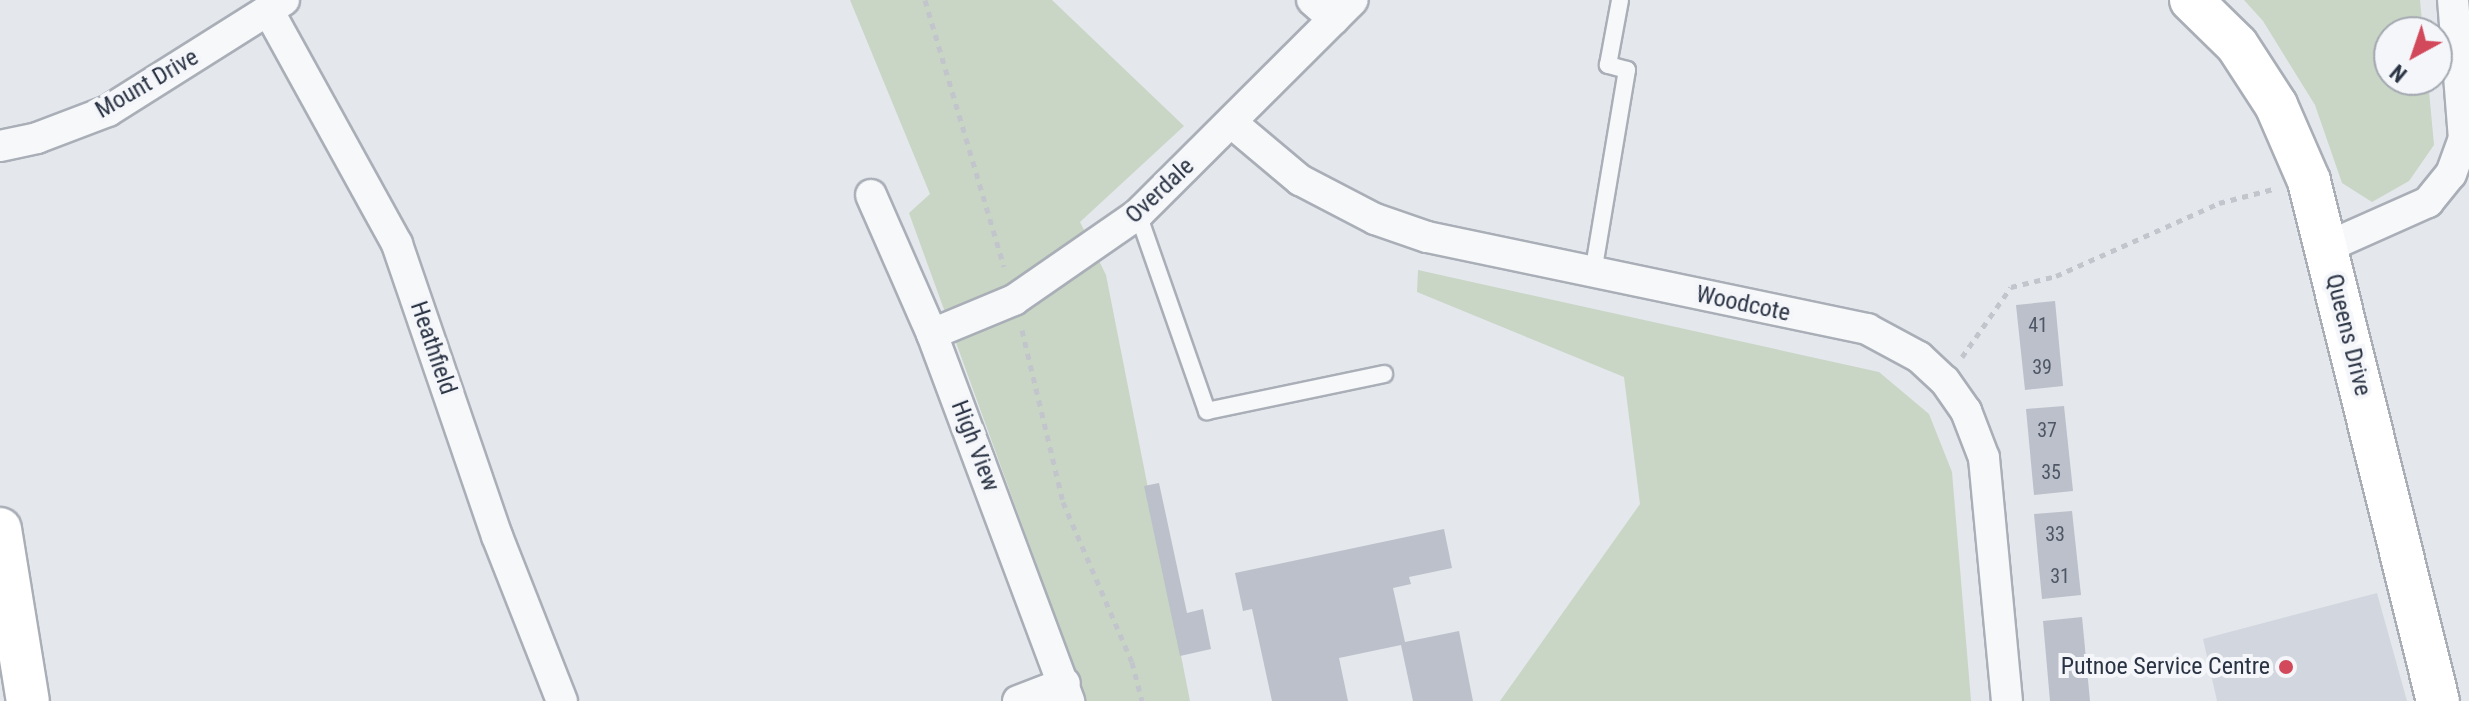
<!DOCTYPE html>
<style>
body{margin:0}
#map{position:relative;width:2469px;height:701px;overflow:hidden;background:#e4e7ec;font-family:"Roboto Condensed",sans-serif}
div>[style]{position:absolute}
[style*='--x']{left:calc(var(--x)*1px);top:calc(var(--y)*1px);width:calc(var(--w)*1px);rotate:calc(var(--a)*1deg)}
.built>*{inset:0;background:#d2d6de}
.green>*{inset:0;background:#c9d6c5}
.building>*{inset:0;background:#bbc0ca}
.path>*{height:5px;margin-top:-2.5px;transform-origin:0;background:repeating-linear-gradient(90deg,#c2c5cb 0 6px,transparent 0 12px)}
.roads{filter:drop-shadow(2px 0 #a9aeb7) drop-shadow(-2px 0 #a9aeb7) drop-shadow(0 2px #a9aeb7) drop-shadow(0 -2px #a9aeb7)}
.lane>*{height:16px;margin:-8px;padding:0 8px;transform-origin:8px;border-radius:8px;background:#f7f8fa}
.street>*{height:30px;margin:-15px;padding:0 15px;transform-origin:15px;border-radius:15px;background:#f7f8fa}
.secondary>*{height:42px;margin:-21px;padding:0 21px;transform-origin:21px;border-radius:21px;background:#fff}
.dots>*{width:22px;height:22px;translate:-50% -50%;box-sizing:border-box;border:4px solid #f4f6f9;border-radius:50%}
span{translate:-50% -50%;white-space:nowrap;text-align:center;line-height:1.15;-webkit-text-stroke:8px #f4f6f9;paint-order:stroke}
.number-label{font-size:20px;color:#4f5766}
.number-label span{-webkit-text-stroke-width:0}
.street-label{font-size:24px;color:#2b3445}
.poi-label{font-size:24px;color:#2b3445}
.right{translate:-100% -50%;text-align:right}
.north{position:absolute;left:2373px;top:16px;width:80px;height:80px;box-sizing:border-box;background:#f4f6f9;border:2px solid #a4a8b1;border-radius:50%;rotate:220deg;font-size:22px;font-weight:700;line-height:32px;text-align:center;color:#2b3445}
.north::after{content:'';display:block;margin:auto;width:28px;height:36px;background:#d1495b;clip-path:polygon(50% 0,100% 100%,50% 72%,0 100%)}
</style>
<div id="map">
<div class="built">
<div style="clip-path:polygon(2377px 593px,2407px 701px,2217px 701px,2203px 639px)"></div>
</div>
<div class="green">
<div style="clip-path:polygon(850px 0,1052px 0,1184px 126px,1080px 222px,1106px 275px,1190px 701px,1086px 701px,909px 213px,930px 194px)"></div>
<div style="clip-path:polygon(2244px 0,2420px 0,2423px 32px,2389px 32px,2389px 80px,2428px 80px,2434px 145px,2409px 181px,2372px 202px,2342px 183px,2315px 105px,2263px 21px)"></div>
<div style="clip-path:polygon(1418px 270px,1879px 372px,1929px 414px,1952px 472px,1971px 701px,1500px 701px,1640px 504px,1624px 377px,1417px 292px)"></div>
</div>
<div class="building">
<div style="clip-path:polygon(2055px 301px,2063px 386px,2025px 390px,2016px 305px)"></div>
<div style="clip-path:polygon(2064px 406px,2073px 491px,2034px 495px,2026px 409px)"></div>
<div style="clip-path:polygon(1159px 483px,1187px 613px,1203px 609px,1211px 649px,1180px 656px,1144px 486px)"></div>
<div style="clip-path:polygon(2072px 511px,2081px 595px,2042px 599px,2034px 514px)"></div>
<div style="clip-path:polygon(1444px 529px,1452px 568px,1409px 577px,1411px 584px,1393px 588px,1405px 642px,1459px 631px,1473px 701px,1413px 701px,1401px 645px,1339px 658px,1348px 701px,1272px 701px,1252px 609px,1243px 611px,1235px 573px)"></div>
<div style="clip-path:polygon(2082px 617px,2090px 701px,2050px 701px,2043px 621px)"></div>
</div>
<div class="path">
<div style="--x:925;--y:0;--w:278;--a:73.5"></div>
<div style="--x:1022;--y:330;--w:177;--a:76.6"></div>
<div style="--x:1063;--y:502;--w:174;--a:66.7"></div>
<div style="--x:1132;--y:662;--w:40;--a:75.6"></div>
<div style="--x:1962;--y:357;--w:85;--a:-55"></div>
<div style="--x:2011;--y:287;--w:46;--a:-13.7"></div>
<div style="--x:2056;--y:276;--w:179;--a:-24.1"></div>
<div style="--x:2219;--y:203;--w:56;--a:-14.5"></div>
</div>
<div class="roads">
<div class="lane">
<div style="--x:1138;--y:214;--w:209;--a:70.7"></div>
<div style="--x:1207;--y:411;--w:181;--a:-11.8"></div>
<div style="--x:1593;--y:273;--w:206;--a:-80.5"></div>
<div style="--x:1627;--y:70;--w:20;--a:-165"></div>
<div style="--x:1608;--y:65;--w:66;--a:-79.5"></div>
</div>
<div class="street">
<div style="--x:1312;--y:0;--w:29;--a:41"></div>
<div style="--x:268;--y:10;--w:267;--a:61.1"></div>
<div style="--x:397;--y:244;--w:309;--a:71.1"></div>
<div style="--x:497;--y:536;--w:177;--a:68.5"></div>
<div style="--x:1232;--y:123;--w:89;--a:40"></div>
<div style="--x:1300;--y:180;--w:85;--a:27.5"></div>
<div style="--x:1375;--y:219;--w:55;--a:19.1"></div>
<div style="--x:1427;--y:237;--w:450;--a:11.8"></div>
<div style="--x:1867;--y:329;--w:59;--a:28.3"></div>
<div style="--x:1919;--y:357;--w:35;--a:43"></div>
<div style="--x:1945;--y:381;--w:37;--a:55"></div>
<div style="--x:1966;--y:411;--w:50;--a:69"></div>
<div style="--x:1984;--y:458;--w:244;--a:84.6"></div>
<div style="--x:0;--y:146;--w:38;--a:-12"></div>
<div style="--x:37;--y:138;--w:76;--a:-20.8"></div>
<div style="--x:108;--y:111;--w:208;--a:-32.2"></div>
<div style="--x:871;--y:195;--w:152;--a:66.3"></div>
<div style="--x:932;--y:334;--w:392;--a:69.5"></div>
<div style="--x:2327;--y:247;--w:111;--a:-24"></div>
<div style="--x:2428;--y:202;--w:36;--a:-51"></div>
<div style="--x:2451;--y:174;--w:37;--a:-70"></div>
<div style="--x:2464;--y:139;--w:139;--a:-94.5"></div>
<div style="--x:932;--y:334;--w:89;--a:-22.5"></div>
<div style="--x:1014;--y:300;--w:151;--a:-34.7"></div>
<div style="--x:1138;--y:214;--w:303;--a:-44.9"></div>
<div style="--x:1018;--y:701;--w:50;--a:-21"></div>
</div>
<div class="secondary">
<div style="--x:2191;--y:0;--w:64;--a:44.4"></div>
<div style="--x:2237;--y:45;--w:72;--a:57"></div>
<div style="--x:2276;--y:105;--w:83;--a:66.5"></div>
<div style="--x:2309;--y:181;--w:536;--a:76.07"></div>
<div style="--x:0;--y:529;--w:174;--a:80.8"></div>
</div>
</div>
<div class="dots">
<div style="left:2286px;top:667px;background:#d1495b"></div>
</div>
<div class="number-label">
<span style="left:2038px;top:325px">41</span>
<span style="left:2042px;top:367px">39</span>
<span style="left:2047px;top:430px">37</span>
<span style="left:2051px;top:472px">35</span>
<span style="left:2055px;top:534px">33</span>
<span style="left:2060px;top:576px">31</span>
</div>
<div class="street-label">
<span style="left:147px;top:84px;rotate:-30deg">Mount Drive</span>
<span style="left:1160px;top:191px;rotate:-43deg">Overdale</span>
<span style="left:1743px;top:304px;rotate:12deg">Woodcote</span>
<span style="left:2348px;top:335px;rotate:76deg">Queens Drive</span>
<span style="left:433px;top:348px;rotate:71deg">Heathfield</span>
<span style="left:975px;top:446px;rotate:69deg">High View</span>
</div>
<div class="poi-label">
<span class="right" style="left:2270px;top:667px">Putnoe Service Centre</span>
</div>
<div class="north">N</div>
</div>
